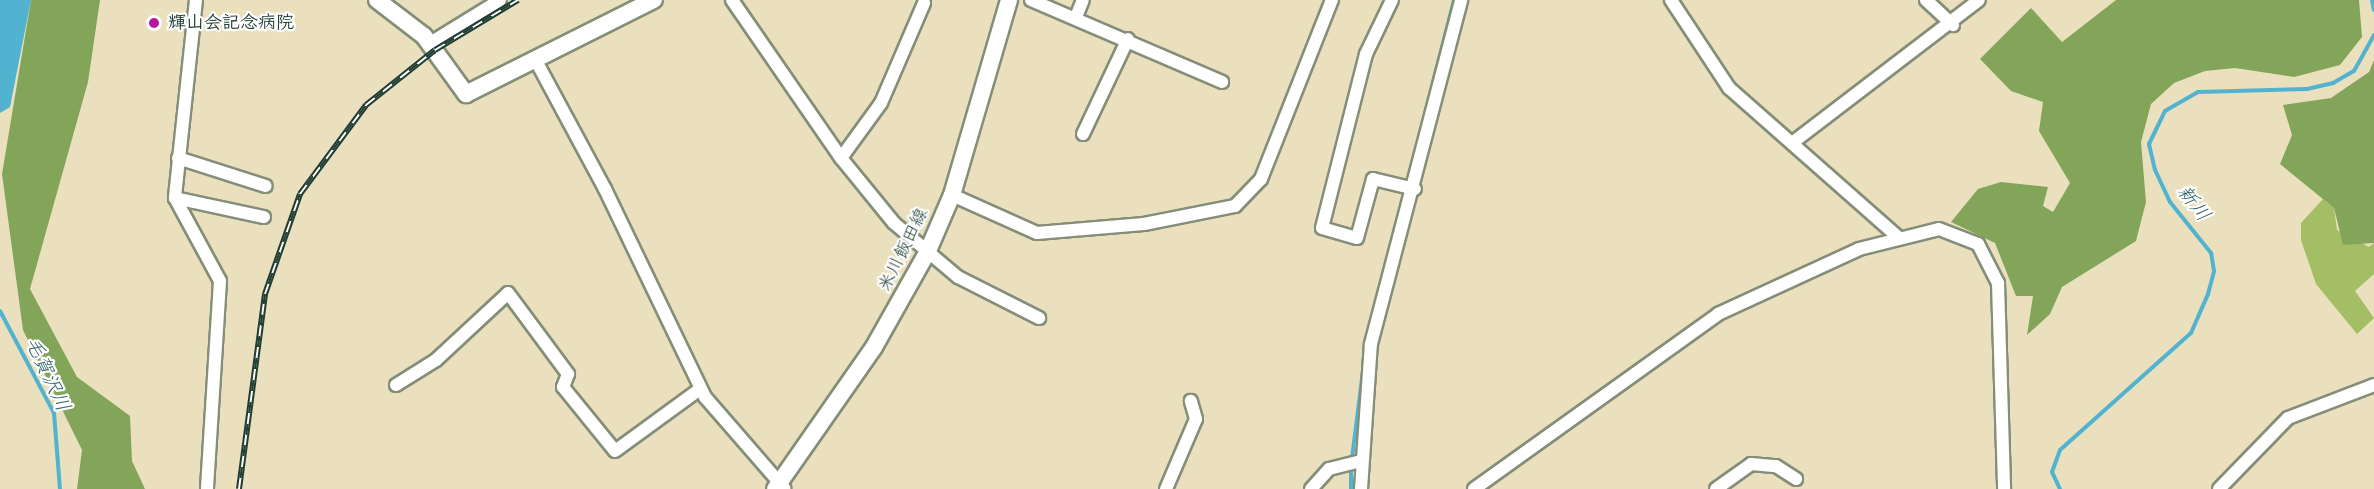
<!DOCTYPE html>
<meta charset="utf-8">
<style>
body{margin:0}
#map{position:relative;width:2374px;height:489px;overflow:hidden;background:#eae0bd;font-family:Pangolin,"Klee One",sans-serif}
div>[style]{position:absolute}
[style*='--x']{left:calc(var(--x)*1px);top:calc(var(--y)*1px);width:calc(var(--w)*1px);rotate:calc(var(--a)*1deg)}
.green>*{inset:0;background:#a4be65}
.forest>*{inset:0;background:#83a55a}
.water>*{inset:0;background:#52b3d1}
.stream>*{height:4px;margin:-2px;padding:0 2px;transform-origin:2px;border-radius:2px;background:#52b3d1}
.roads{filter:drop-shadow(2px 0 #848e78) drop-shadow(-2px 0 #848e78) drop-shadow(0 2px #848e78) drop-shadow(0 -2px #848e78)}
.minor>*{height:12px;margin:-6px;padding:0 6px;transform-origin:6px;border-radius:6px;background:#fff}
.secondary>*{height:16px;margin:-8px;padding:0 8px;transform-origin:8px;border-radius:8px;background:#fff}
.rail>*{height:6px;margin-top:-3px;transform-origin:0;background:repeating-linear-gradient(90deg,#fff 0 11px,#1f3d34 0 22px);box-sizing:border-box;border-block:2px solid #1f3d34}
.dots>*{width:16px;height:16px;translate:-50% -50%;box-sizing:border-box;border:3px solid #fff;border-radius:50%}
span{translate:-50% -50%;white-space:nowrap;text-align:center;line-height:1.15;-webkit-text-stroke:4.5px #fff;paint-order:stroke}
.poi-label{font-size:18px;color:#1f3d34;font-weight:700}
.left{translate:0 -50%;text-align:left}
.street-label{font-size:18px;color:#1f3d34}
.water-label{font-size:20px;color:#2e6063;font-style:italic}
</style>
<div id="map">
<div class="green">
<div style="clip-path:polygon(2323px 199px,2334px 208px,2337px 230px,2369px 247px,2374px 243px,2374px 274px,2355px 291px,2374px 318px,2357px 334px,2316px 284px,2301px 240px,2301px 223px)"></div>
</div>
<div class="forest">
<div style="clip-path:polygon(31px 0,100px 0,88px 82px,30px 289px,77px 377px,130px 416px,132px 461px,145px 489px,77px 489px,82px 450px,23px 330px,2px 174px)"></div>
<div style="clip-path:polygon(2116px 0,2359px 0,2362px 37px,2340px 65px,2294px 77px,2235px 68px,2205px 71px,2174px 83px,2151px 104px,2141px 142px,2146px 202px,2136px 241px,2062px 287px,2050px 314px,2027px 335px,2033px 296px,2016px 296px,1995px 243px,1951px 222px,1978px 189px,2001px 182px,2048px 187px,2043px 206px,2053px 212px,2070px 183px,2039px 131px,2043px 102px,2011px 91px,1980px 59px,2031px 8px,2062px 42px)"></div>
<div style="clip-path:polygon(2374px 60px,2374px 243px,2343px 245px,2334px 208px,2280px 164px,2292px 135px,2283px 105px,2331px 98px,2369px 72px)"></div>
</div>
<div class="water">
<div style="clip-path:polygon(0 0,31px 0,10px 107px,0 113px)"></div>
</div>
<div class="stream">
<div style="--x:2372;--y:0;--w:10;--a:79"></div>
<div style="--x:1425;--y:114;--w:118;--a:-75.7"></div>
<div style="--x:0;--y:311;--w:115;--a:62.1"></div>
<div style="--x:54;--y:413;--w:76;--a:85.5"></div>
<div style="--x:1352;--y:458;--w:104;--a:-82.8"></div>
<div style="--x:1351;--y:489;--w:17;--a:-90"></div>
<div style="--x:2060;--y:489;--w:19;--a:-115"></div>
<div style="--x:2052;--y:472;--w:23;--a:-70"></div>
<div style="--x:2060;--y:450;--w:176;--a:-41.8"></div>
<div style="--x:2191;--y:333;--w:43;--a:-66.4"></div>
<div style="--x:2208;--y:294;--w:24;--a:-75"></div>
<div style="--x:2214;--y:271;--w:18;--a:-99"></div>
<div style="--x:2211;--y:253;--w:65;--a:-128.8"></div>
<div style="--x:2170;--y:202;--w:35;--a:-115"></div>
<div style="--x:2155;--y:170;--w:27;--a:-103"></div>
<div style="--x:2149;--y:144;--w:37;--a:-64"></div>
<div style="--x:2165;--y:111;--w:38;--a:-30"></div>
<div style="--x:2198;--y:92;--w:109;--a:-1.6"></div>
<div style="--x:2307;--y:89;--w:27;--a:-13"></div>
<div style="--x:2333;--y:83;--w:24;--a:-30"></div>
<div style="--x:2354;--y:71;--w:41;--a:-60.9"></div>
</div>
<div class="roads">
<div class="minor">
<div style="--x:196;--y:0;--w:199;--a:96.1"></div>
<div style="--x:175;--y:198;--w:94;--a:61.5"></div>
<div style="--x:220;--y:281;--w:208;--a:93.6"></div>
<div style="--x:732;--y:0;--w:192;--a:55.4"></div>
<div style="--x:841;--y:158;--w:84;--a:50.8"></div>
<div style="--x:894;--y:223;--w:84;--a:40.2"></div>
<div style="--x:958;--y:277;--w:91;--a:26.8"></div>
<div style="--x:1031;--y:0;--w:208;--a:23.2"></div>
<div style="--x:1392;--y:0;--w:60;--a:115.7"></div>
<div style="--x:1366;--y:54;--w:179;--a:104.2"></div>
<div style="--x:1322;--y:228;--w:36;--a:16"></div>
<div style="--x:1357;--y:238;--w:61;--a:-74.8"></div>
<div style="--x:1373;--y:179;--w:43;--a:13.4"></div>
<div style="--x:1671;--y:0;--w:105;--a:56.6"></div>
<div style="--x:1729;--y:88;--w:225;--a:41.4"></div>
<div style="--x:1926;--y:0;--w:37;--a:43"></div>
<div style="--x:1076;--y:17;--w:18;--a:-68"></div>
<div style="--x:430;--y:43;--w:82;--a:-31.6"></div>
<div style="--x:535;--y:59;--w:148;--a:61.7"></div>
<div style="--x:605;--y:189;--w:231;--a:64.3"></div>
<div style="--x:705;--y:397;--w:121;--a:49"></div>
<div style="--x:1083;--y:134;--w:105;--a:-64.7"></div>
<div style="--x:1792;--y:143;--w:235;--a:-37.4"></div>
<div style="--x:178;--y:158;--w:92;--a:17.7"></div>
<div style="--x:841;--y:158;--w:68;--a:-54"></div>
<div style="--x:881;--y:103;--w:109;--a:-66.7"></div>
<div style="--x:952;--y:195;--w:93;--a:24.1"></div>
<div style="--x:1037;--y:233;--w:107;--a:-4.8"></div>
<div style="--x:1144;--y:224;--w:93;--a:-11.2"></div>
<div style="--x:1235;--y:206;--w:37;--a:-46"></div>
<div style="--x:1261;--y:179;--w:193;--a:-68.4"></div>
<div style="--x:175;--y:198;--w:91;--a:12.1"></div>
<div style="--x:396;--y:385;--w:47;--a:-32"></div>
<div style="--x:436;--y:360;--w:98;--a:-42.9"></div>
<div style="--x:508;--y:293;--w:101;--a:53.5"></div>
<div style="--x:568;--y:374;--w:14;--a:111"></div>
<div style="--x:563;--y:387;--w:82;--a:50.9"></div>
<div style="--x:615;--y:451;--w:105;--a:-36.1"></div>
<div style="--x:1166;--y:489;--w:76;--a:-66.8"></div>
<div style="--x:1196;--y:419;--w:19;--a:-106"></div>
<div style="--x:1311;--y:489;--w:27;--a:-48"></div>
<div style="--x:1329;--y:469;--w:33;--a:-14"></div>
<div style="--x:1361;--y:489;--w:145;--a:-86.1"></div>
<div style="--x:1371;--y:344;--w:356;--a:-75.3"></div>
<div style="--x:1474;--y:489;--w:300;--a:-35.6"></div>
<div style="--x:1718;--y:314;--w:155;--a:-24.7"></div>
<div style="--x:1859;--y:249;--w:82;--a:-14"></div>
<div style="--x:1939;--y:229;--w:42;--a:21"></div>
<div style="--x:1978;--y:244;--w:44;--a:62.9"></div>
<div style="--x:1998;--y:283;--w:206;--a:88.3"></div>
<div style="--x:1716;--y:489;--w:43;--a:-35.5"></div>
<div style="--x:1751;--y:464;--w:25;--a:5"></div>
<div style="--x:1776;--y:466;--w:24;--a:33"></div>
<div style="--x:2219;--y:489;--w:99;--a:-45.8"></div>
<div style="--x:2288;--y:418;--w:92;--a:-21"></div>
</div>
<div class="secondary">
<div style="--x:377;--y:0;--w:59;--a:37.5"></div>
<div style="--x:424;--y:36;--w:72;--a:54.1"></div>
<div style="--x:466;--y:94;--w:210;--a:-26.6"></div>
<div style="--x:775;--y:489;--w:173;--a:-55.1"></div>
<div style="--x:874;--y:347;--w:108;--a:-60.6"></div>
<div style="--x:927;--y:253;--w:63;--a:-66.7"></div>
<div style="--x:952;--y:195;--w:203;--a:-73.7"></div>
</div>
</div>
<div class="rail">
<div style="--x:239;--y:489;--w:197;--a:-82.4"></div>
<div style="--x:265;--y:294;--w:106;--a:-70.7"></div>
<div style="--x:300;--y:194;--w:111;--a:-53.4"></div>
<div style="--x:366;--y:105;--w:88;--a:-38.6"></div>
<div style="--x:435;--y:50;--w:97;--a:-31.1"></div>
</div>
<div class="dots">
<div style="left:154px;top:23px;background:#b5179e"></div>
</div>
<div class="poi-label">
<span class="left" style="left:168px;top:23px">輝山会記念病院</span>
</div>
<div class="street-label">
<span style="left:904px;top:250px;rotate:-64deg">米川飯田線</span>
</div>
<div class="water-label">
<span style="left:2194px;top:203px;rotate:52deg">新川</span>
<span style="left:48px;top:374px;rotate:65deg">毛賀沢川</span>
</div>
</div>
